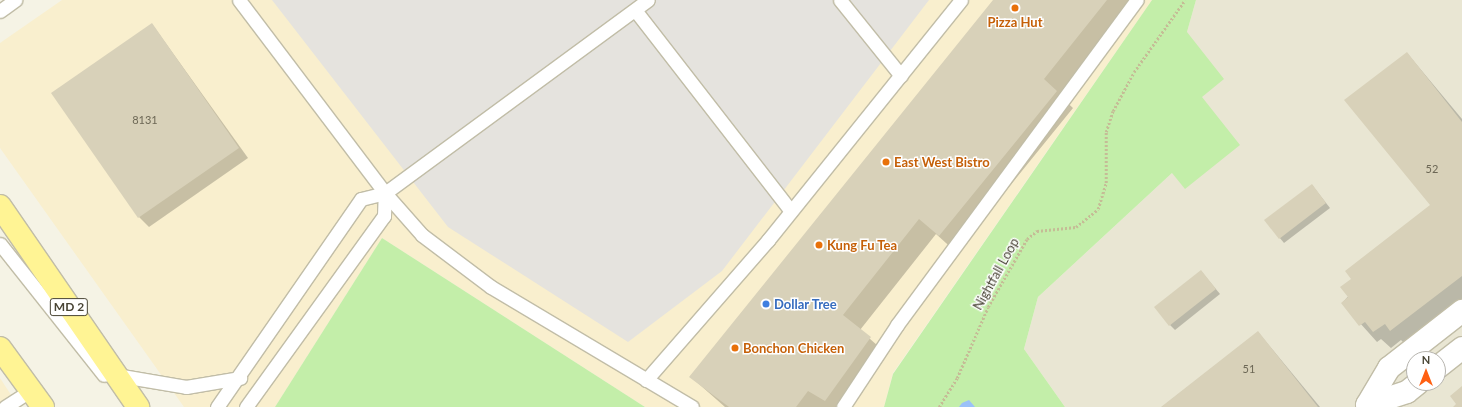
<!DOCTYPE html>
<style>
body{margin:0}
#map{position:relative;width:1462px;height:407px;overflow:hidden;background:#f5f3e5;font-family:Lato,sans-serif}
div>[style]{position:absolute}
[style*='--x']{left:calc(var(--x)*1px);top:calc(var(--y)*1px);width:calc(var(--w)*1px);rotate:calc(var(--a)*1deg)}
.residential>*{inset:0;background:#e9e6d3}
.commercial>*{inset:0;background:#f9efce}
.green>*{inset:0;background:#c3eea9}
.parking>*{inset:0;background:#e5e3de}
.water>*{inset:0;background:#9bc1f8}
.shadow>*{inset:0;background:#0003}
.building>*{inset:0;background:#d8d1b9}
.path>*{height:2.5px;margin-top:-1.25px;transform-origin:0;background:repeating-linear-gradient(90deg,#c5bc96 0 2px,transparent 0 4px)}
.roads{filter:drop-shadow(1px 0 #c1bda7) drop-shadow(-1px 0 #c1bda7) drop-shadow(0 1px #c1bda7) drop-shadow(0 -1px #c1bda7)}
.lane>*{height:13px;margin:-6.5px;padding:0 6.5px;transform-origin:6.5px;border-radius:6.5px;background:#fff}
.street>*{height:22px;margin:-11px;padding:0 11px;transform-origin:11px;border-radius:11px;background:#fff}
.primary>*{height:22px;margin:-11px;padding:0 11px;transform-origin:11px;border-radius:11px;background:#fff494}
.dots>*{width:11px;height:11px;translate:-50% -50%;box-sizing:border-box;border:2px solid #fff;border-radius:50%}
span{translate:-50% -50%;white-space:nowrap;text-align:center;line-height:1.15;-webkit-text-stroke:3px #fff;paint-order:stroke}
.number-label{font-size:11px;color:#6c6755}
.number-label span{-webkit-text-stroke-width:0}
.shield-label span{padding:1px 3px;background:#fff;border:1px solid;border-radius:3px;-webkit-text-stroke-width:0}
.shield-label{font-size:12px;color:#484434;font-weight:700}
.food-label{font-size:13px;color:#c56008;font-weight:700}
.left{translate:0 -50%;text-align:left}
.street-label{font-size:13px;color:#484434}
.shop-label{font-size:13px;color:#366cbe;font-weight:700}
.north{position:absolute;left:1406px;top:351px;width:40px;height:40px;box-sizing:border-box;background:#fff;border:1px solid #b6b4ae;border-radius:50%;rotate:0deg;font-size:11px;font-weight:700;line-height:16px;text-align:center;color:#484434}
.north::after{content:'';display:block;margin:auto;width:14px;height:18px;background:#ff6012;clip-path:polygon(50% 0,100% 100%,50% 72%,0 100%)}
</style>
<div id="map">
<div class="residential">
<div style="clip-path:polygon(evenodd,1196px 0,1462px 0,1462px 407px,1065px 407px,1024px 349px,1038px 297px,1172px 173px,1187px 32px,1196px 0,1414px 359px,1438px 359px,1438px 383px,1414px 383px,1414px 359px)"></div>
</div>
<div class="commercial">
<div style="clip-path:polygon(62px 0,1152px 0,893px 373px,884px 407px,645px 407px,382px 238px,275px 407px,184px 407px,0 148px,0 43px)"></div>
<div style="clip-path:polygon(0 378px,19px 407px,0 407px)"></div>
</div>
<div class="green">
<div style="clip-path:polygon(1152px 0,1196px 0,1187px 32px,1224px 79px,1202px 97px,1240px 145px,1185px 189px,1172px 173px,1038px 297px,1024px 349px,1065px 407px,884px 407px,893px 374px)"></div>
<div style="clip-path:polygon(382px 238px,645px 407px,275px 407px)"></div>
</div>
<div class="parking">
<div style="clip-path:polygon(272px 0,929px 0,722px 271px,628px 342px,448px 227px)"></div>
</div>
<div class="water">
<div style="clip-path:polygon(969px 400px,975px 407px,959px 407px,962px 403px)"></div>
</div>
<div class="shadow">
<div style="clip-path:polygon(994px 0,1133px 0,1060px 96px,1073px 108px,956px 252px,936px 234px,860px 330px,887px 354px,849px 407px,725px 407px,691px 377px)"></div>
<div style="clip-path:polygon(152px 24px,248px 158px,149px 227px,139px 217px)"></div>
<div style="clip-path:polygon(1407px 53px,1462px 119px,1462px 305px,1408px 347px,1401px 340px,1391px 348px,1381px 339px,1377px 342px,1342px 303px,1432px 205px)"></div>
<div style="clip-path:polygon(1312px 185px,1330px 208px,1284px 243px,1266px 221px)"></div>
<div style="clip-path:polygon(1201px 271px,1220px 294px,1175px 330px,1170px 325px)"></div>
<div style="clip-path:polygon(1258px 332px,1320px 407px,1162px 407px)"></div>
</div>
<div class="building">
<div style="clip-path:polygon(993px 0,1107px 0,1044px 79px,1057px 91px,939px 236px,919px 219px,843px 315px,871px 337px,825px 401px,808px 391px,796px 407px,729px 407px,689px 377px)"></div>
<div style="clip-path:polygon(152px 23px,239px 148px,138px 218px,51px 93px)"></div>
<div style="clip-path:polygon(1407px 52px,1462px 122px,1462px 276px,1390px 331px,1385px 324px,1373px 332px,1365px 322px,1359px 326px,1341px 303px,1348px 297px,1340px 287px,1351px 279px,1345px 271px,1430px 205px,1344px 100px)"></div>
<div style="clip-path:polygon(1312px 184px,1326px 203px,1279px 239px,1264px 220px)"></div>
<div style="clip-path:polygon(1201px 270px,1216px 289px,1169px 326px,1154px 307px)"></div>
<div style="clip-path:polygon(1258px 331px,1318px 407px,1161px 407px)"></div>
<div style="clip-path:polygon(1462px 386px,1462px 407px,1453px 407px,1456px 404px,1450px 396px)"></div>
</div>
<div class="path">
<div style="--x:939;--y:407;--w:34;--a:-58"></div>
<div style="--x:957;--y:378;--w:77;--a:-66.4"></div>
<div style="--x:988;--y:307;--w:78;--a:-60.2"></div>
<div style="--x:1027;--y:239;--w:13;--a:-39"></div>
<div style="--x:1037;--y:231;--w:39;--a:-6"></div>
<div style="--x:1076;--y:227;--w:28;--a:-39"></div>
<div style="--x:1098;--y:209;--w:27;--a:-73"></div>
<div style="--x:1106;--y:183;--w:51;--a:-90"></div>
<div style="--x:1106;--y:132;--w:22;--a:-72"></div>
<div style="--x:1113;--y:111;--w:44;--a:-61.7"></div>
<div style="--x:1134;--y:72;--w:88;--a:-54.7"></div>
</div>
<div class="roads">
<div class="lane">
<div style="--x:239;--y:0;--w:242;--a:52.9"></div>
<div style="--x:385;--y:193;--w:56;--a:48.6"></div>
<div style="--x:422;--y:235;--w:86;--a:37"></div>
<div style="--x:491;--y:287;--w:234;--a:30.8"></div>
<div style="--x:840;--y:0;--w:97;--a:51.2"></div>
<div style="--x:635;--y:10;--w:254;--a:52.2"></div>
<div style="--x:0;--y:11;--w:19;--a:-36"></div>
<div style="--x:0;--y:244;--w:167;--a:51.6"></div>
<div style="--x:116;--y:375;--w:71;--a:9.7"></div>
<div style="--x:186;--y:387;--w:55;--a:-9.5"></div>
<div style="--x:646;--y:380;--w:186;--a:-48.9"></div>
<div style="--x:768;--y:240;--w:308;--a:-51.2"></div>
<div style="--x:5;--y:407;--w:31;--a:-33"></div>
<div style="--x:217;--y:407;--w:253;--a:-55.3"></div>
<div style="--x:361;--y:199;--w:25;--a:-14"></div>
<div style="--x:385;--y:193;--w:326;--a:-36.3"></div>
<div style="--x:246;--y:407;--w:236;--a:-54.2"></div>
<div style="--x:384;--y:216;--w:23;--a:-88"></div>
<div style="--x:843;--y:407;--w:98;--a:-56.6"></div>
<div style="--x:897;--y:325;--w:404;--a:-53.6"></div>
</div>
<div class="street">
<div style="--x:1438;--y:367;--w:31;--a:-38"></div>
<div style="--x:1367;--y:405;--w:43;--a:-59.3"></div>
<div style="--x:1389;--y:368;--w:93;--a:-38"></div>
<div style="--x:1367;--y:405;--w:42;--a:-18"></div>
<div style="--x:1407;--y:392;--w:14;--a:-39"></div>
</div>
<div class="primary">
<div style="--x:0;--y:206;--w:244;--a:55.5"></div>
<div style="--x:0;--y:348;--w:73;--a:53.9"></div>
</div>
</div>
<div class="dots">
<div style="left:1015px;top:8px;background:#e8710a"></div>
<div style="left:886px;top:162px;background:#e8710a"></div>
<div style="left:819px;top:245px;background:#e8710a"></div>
<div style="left:766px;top:304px;background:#3f7fe0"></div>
<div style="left:735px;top:348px;background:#e8710a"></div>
</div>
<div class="number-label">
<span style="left:145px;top:120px">8131</span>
<span style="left:1432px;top:169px">52</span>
<span style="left:1249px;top:369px">51</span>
</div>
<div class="shield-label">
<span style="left:69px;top:307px">MD 2</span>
</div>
<div class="food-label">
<span style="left:1015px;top:22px">Pizza Hut</span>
<span class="left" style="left:894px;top:162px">East West Bistro</span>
<span class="left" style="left:827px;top:245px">Kung Fu Tea</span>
<span class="left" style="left:743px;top:348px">Bonchon Chicken</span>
</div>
<div class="street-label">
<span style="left:996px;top:274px;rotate:-61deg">Nightfall Loop</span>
</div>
<div class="shop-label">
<span class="left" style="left:774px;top:304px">Dollar Tree</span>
</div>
<div class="north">N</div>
</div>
